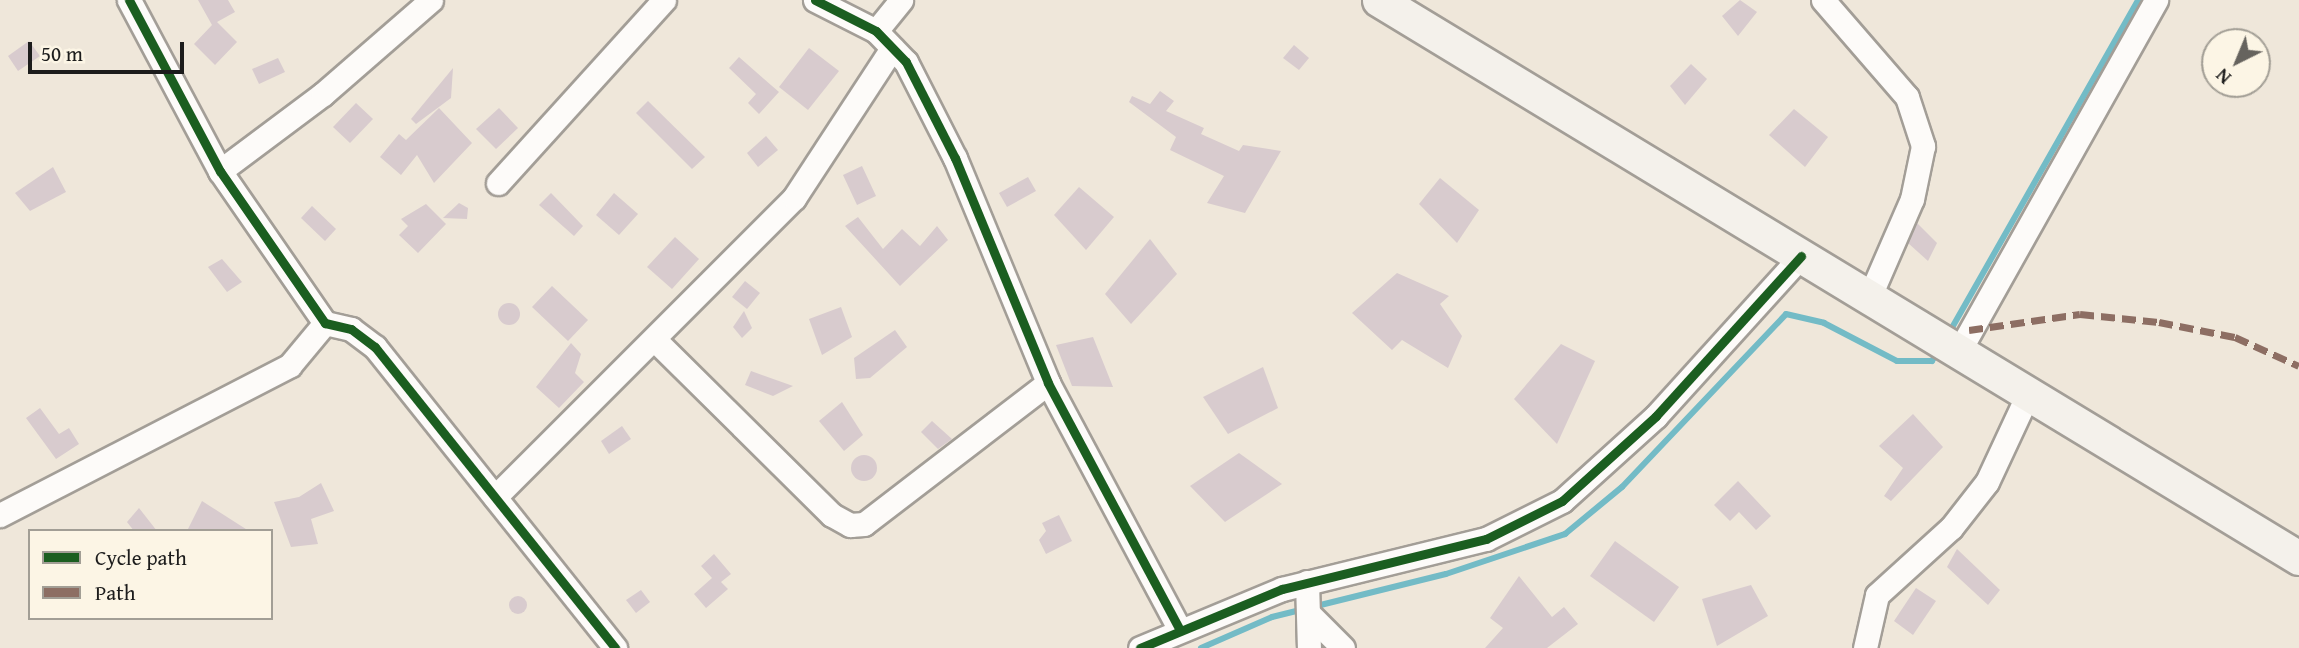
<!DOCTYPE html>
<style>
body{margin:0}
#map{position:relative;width:2299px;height:648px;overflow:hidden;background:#efe7da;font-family:"Gentium Book Plus",serif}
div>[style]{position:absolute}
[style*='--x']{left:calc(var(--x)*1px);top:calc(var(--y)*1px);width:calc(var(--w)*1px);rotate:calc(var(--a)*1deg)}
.stream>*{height:6px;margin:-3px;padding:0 3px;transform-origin:3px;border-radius:3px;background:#73bbc6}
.building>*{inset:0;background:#d8cbce}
.round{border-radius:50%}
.roads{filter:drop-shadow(2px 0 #a39e97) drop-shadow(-2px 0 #a39e97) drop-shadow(0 2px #a39e97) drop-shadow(0 -2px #a39e97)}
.minor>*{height:23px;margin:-11.5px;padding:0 11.5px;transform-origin:11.5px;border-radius:11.5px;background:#fdfbf9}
.secondary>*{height:33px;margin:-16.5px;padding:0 16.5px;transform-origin:16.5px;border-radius:16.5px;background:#f4f1eb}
.quiet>*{height:7px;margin-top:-3.5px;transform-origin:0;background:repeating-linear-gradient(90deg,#8d6e63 0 14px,transparent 0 21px)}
.cycleway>*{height:9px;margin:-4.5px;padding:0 4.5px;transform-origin:4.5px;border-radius:4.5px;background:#1b5e20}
span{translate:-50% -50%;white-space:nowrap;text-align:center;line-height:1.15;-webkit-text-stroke:5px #fcf5e5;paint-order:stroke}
.legend{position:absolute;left:28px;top:529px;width:245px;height:91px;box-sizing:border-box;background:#fcf5e5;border:2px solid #a29e95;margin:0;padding:9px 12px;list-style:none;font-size:21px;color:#1c1c1c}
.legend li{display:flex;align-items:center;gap:14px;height:35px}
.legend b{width:35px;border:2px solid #a29e95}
.north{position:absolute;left:2201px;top:28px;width:70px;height:70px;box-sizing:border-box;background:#fcf5e5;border:2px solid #a29e95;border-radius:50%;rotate:223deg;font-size:19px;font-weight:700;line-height:28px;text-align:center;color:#1c1c1c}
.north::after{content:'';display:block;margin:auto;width:24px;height:32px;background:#66635e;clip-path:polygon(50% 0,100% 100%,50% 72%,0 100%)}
.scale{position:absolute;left:28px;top:42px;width:156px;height:32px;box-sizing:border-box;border:4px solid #1c1c1c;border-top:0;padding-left:9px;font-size:21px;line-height:24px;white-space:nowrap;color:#1c1c1c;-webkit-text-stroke:5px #fcf5e5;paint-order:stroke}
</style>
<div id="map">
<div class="stream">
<div style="--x:1949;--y:333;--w:383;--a:-60.4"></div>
<div style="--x:1201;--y:648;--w:77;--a:-23.6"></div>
<div style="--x:1272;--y:617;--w:179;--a:-13.9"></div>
<div style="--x:1446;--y:574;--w:126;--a:-18.6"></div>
<div style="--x:1565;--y:534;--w:74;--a:-39.5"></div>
<div style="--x:1622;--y:487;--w:238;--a:-46.5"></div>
<div style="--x:1786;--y:314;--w:39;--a:13"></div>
<div style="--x:1824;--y:323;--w:82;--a:27.5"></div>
<div style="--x:1897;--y:361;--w:35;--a:0"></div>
<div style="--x:1932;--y:361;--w:12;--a:-59"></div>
</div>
<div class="building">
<div style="clip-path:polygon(198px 0,228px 0,235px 12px,217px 22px,237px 42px,215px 65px,194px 44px,212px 25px)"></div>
<div style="clip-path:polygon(1740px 0,1757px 12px,1738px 36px,1722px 16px)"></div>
<div style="clip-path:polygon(29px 41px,40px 56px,18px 71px,8px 56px)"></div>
<div style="clip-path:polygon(1294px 45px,1309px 58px,1299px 70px,1283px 58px)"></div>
<div style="clip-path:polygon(809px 48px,839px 71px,808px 110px,779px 87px)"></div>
<div style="clip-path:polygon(739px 57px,779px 92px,759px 114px,748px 103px,756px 94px,729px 68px)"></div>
<div style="clip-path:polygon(278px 58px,285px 72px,259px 84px,252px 69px)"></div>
<div style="clip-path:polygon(1691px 64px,1707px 79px,1685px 105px,1670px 86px)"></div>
<div style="clip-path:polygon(453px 68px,451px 98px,416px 124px,411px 119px)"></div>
<div style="clip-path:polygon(1160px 91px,1174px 101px,1166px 111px,1204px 128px,1201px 134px,1239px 151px,1243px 145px,1281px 151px,1245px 213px,1207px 203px,1224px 176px,1170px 150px,1176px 137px,1129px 102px,1132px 96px,1150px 104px)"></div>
<div style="clip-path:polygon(648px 101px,705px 157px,692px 169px,636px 113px)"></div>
<div style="clip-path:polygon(356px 103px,373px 119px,350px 143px,333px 127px)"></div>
<div style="clip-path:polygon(439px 108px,472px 143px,434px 183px,417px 155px,401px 175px,380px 157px,399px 134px,406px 140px)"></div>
<div style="clip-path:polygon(499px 108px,518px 128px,496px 149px,476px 129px)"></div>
<div style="clip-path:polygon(1794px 109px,1828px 137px,1805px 167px,1769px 135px)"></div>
<div style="clip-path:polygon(766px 136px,778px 150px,758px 167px,747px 153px)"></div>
<div style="clip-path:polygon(862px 166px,876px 196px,857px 205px,843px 175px)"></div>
<div style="clip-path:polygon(53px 167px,66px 192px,30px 211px,15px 193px)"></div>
<div style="clip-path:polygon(1028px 177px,1036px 191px,1007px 207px,999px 193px)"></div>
<div style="clip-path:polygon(1440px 178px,1479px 210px,1457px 243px,1419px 204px)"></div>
<div style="clip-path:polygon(1079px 187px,1114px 217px,1086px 250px,1054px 215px)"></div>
<div style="clip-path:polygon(551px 193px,583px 226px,574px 236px,539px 205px)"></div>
<div style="clip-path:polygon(614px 193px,638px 214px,619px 235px,596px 215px)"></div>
<div style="clip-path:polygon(459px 203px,468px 208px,467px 219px,443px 218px)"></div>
<div style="clip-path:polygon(426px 204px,446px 224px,418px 253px,399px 235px,408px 226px,401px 219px)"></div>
<div style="clip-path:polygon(312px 206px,336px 229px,325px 241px,301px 218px)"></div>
<div style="clip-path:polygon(858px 217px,883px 249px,902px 229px,920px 246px,937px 226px,948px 240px,900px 286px,845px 226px)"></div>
<div style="clip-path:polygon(1917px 223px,1937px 243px,1928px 261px,1908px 243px)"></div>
<div style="clip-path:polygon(675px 237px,699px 259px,672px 289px,647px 267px)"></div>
<div style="clip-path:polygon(1150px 239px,1177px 274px,1131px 324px,1105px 294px)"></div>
<div style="clip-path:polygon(222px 259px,242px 282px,227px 292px,208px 267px)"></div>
<div style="clip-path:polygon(1397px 273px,1449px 296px,1440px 304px,1462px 336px,1448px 368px,1402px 340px,1392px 350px,1352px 313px)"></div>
<div style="clip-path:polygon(745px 281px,760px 293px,747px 309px,732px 297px)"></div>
<div style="clip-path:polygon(552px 286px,588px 320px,568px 341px,532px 307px)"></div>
<div class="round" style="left:498px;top:303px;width:22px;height:22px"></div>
<div style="clip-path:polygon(841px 307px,852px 337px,822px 355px,809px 319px)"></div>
<div style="clip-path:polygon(744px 311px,752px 328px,742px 338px,733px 327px)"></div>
<div style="clip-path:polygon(895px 330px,907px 347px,870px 378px,856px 379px,854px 358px)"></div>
<div style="clip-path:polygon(1093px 337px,1113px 387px,1072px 386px,1056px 345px)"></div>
<div style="clip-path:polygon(571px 343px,581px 354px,575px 373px,584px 382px,559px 408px,536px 387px)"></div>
<div style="clip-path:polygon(1561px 344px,1595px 361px,1557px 444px,1514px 399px)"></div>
<div style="clip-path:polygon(1263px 367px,1278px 408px,1228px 434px,1203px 397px)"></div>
<div style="clip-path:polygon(751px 371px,793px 386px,773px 396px,745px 385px)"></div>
<div style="clip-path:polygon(842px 402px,863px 435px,844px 451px,819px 421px)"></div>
<div style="clip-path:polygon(40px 408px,59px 434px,69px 428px,79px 444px,56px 459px,26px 418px)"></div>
<div style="clip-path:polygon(1913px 414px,1943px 447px,1891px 501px,1884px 496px,1903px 468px,1879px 446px)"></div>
<div style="clip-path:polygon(932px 421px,952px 439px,938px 449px,921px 432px)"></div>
<div style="clip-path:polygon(622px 426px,631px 439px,609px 454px,601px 441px)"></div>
<div style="clip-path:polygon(1239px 453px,1282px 484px,1225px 522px,1190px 486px)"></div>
<div class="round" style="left:851px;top:455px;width:26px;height:26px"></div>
<div style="clip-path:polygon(1738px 481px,1771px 516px,1756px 530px,1739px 512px,1730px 521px,1714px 505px)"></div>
<div style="clip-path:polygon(321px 483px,334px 511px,311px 519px,318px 544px,291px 547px,274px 502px,299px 497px)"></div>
<div style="clip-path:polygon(202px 501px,249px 531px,187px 531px)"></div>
<div style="clip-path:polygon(139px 508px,157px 531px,134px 531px,127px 522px)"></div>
<div style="clip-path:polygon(1059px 515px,1072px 541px,1046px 554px,1039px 540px,1046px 531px,1042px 523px)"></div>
<div style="clip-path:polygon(1615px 541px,1679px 587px,1654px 622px,1590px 576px)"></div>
<div style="clip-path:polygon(1957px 549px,2000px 590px,1988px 605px,1947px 567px)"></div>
<div style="clip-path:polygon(714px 554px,731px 574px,721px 582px,728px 589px,706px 608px,694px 594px,712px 578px,701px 566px)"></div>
<div style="clip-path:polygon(1519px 576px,1552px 617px,1564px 607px,1578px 624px,1547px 648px,1485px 648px,1503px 628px,1490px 618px)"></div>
<div style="clip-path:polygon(1751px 585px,1768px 616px,1717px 646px,1702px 599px)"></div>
<div style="clip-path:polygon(1916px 588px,1936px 601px,1913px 635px,1894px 621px)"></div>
<div style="clip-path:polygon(641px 590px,650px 602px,636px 613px,626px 600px)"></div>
<div class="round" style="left:509px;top:596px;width:18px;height:18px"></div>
</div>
<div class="roads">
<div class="minor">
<div style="--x:129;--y:0;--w:194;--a:62"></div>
<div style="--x:220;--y:171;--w:185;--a:55.4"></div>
<div style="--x:325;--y:323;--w:27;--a:13"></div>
<div style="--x:351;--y:329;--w:30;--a:37"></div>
<div style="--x:375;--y:347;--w:385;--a:51.4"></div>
<div style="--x:815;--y:0;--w:68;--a:26.9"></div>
<div style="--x:876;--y:31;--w:43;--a:45.9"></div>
<div style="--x:906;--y:62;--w:108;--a:63"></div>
<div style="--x:955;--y:158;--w:243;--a:67.5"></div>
<div style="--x:1048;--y:383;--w:278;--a:61.9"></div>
<div style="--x:1823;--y:0;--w:128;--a:49.1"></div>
<div style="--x:1907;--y:97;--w:52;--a:71.9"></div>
<div style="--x:1923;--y:146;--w:54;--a:101.7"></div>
<div style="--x:1912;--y:199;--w:108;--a:113.5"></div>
<div style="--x:876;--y:31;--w:40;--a:-51"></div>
<div style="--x:220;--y:171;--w:129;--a:-36.8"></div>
<div style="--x:323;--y:94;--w:143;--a:-41"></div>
<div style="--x:498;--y:183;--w:247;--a:-47.8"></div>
<div style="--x:656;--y:341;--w:247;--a:44.7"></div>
<div style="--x:832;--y:515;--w:21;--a:29"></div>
<div style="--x:850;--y:525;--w:14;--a:-4"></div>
<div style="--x:864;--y:524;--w:232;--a:-37.5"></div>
<div style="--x:1958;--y:353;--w:405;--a:-60.7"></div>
<div style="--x:495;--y:497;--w:423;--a:-45"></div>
<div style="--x:794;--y:198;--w:179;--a:-56.8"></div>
<div style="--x:0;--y:515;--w:326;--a:-27.3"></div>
<div style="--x:290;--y:365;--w:55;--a:-50.2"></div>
<div style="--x:1307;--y:582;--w:66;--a:88.3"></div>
<div style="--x:1309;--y:614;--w:48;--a:45"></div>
<div style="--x:1140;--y:648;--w:154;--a:-22.6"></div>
<div style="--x:1282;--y:589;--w:210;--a:-13.8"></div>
<div style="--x:1486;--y:539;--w:85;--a:-26.6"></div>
<div style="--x:1562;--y:501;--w:127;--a:-42.1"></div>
<div style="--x:1656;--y:416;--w:216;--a:-47.8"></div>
<div style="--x:1865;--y:648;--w:54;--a:-77.2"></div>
<div style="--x:1877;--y:595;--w:100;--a:-42.2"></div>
<div style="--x:1951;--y:528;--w:58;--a:-52"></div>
<div style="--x:1987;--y:482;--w:97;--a:-65"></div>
</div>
<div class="secondary">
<div style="--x:1379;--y:0;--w:1076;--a:31.24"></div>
</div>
</div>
<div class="quiet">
<div style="--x:1969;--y:330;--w:112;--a:-8.2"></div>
<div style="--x:2080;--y:314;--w:79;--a:5.8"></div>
<div style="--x:2159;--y:322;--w:77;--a:11.2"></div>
<div style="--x:2235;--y:337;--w:70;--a:24.4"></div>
</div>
<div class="cycleway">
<div style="--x:129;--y:0;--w:194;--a:62"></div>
<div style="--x:220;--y:171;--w:185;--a:55.4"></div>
<div style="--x:325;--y:323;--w:27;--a:13"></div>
<div style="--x:351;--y:329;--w:30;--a:37"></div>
<div style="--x:375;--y:347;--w:385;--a:51.4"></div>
<div style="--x:815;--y:0;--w:68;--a:26.9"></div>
<div style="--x:876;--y:31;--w:43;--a:45.9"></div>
<div style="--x:906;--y:62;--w:108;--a:63"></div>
<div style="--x:955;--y:158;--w:243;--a:67.5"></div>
<div style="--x:1048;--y:383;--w:278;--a:61.9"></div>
<div style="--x:1140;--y:648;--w:154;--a:-22.6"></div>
<div style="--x:1282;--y:589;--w:210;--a:-13.8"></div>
<div style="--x:1486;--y:539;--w:85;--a:-26.6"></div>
<div style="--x:1562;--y:501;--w:127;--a:-42.1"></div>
<div style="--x:1656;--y:416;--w:216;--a:-47.8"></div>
</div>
<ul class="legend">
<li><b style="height:9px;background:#1b5e20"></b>Cycle path</li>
<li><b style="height:9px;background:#8d6e63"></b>Path</li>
</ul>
<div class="north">N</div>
<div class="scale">50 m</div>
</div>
